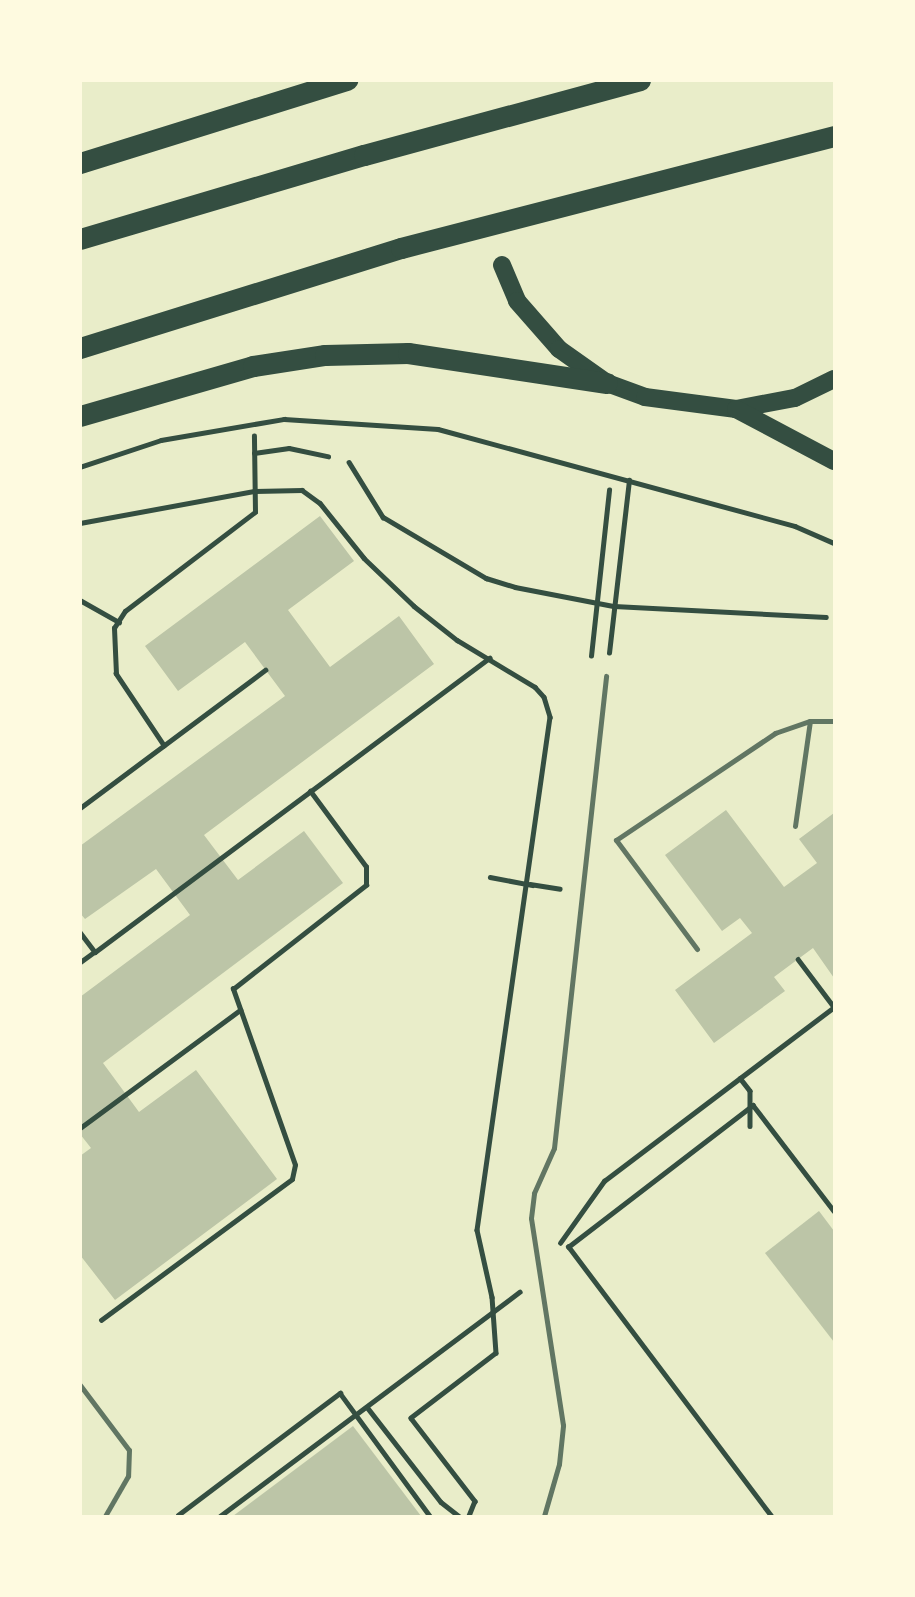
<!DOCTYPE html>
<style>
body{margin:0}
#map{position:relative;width:915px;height:1597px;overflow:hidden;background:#e9edc9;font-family:"Golos Text",sans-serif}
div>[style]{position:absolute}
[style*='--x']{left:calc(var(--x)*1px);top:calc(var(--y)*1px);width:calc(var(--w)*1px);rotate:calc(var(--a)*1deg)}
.building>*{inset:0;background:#bcc5a7}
.path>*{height:4.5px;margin:-2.25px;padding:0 2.25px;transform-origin:2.25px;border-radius:2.25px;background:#344e41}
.service>*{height:5px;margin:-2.5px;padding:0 2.5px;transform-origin:2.5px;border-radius:2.5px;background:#617663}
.primary>*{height:18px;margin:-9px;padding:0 9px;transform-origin:9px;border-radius:9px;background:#344e41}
.motorway>*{height:21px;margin:-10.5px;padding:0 10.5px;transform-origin:10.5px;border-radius:10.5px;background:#344e41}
span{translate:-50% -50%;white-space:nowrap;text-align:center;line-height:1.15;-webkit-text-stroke:7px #fefae0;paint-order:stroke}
.frame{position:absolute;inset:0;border:82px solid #fefae0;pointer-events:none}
</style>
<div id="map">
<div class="building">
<div style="clip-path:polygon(320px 516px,354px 561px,288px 610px,330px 667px,399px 616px,434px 664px,204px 835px,238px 880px,304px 831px,343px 883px,103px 1063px,139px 1112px,196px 1070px,277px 1179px,115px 1300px,80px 1255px,80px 1156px,91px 1148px,80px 1134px,80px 997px,190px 915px,156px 869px,85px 919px,80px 913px,80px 846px,285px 696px,245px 642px,178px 691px,145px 646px)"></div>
<div style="clip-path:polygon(726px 810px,784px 887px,817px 863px,799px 839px,834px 813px,834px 978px,813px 948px,774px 977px,785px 991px,714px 1043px,675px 990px,752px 933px,740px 918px,722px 931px,665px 855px)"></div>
<div style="clip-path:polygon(819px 1211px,834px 1231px,834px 1342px,765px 1253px)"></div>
<div style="clip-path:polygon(353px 1426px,421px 1516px,233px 1516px)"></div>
</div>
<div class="path">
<div style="--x:254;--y:453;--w:35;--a:-8"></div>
<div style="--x:289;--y:448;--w:40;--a:12"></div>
<div style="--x:349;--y:462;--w:65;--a:58.3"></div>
<div style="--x:383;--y:517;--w:120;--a:30.6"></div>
<div style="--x:486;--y:578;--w:30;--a:17"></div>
<div style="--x:515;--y:587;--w:101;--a:10.9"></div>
<div style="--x:614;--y:606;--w:212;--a:3"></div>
<div style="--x:80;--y:467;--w:85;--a:-18.4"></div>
<div style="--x:161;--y:440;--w:125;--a:-9.7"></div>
<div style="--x:284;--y:419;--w:154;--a:3.7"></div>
<div style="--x:438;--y:429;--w:370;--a:15.2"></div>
<div style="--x:795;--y:526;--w:43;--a:23.6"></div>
<div style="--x:80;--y:523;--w:178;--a:-10.4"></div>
<div style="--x:255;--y:491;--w:47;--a:-1.2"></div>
<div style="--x:302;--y:490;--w:22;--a:36"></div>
<div style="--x:320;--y:503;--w:70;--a:51.3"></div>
<div style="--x:364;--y:558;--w:69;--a:43.8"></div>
<div style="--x:414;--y:606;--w:55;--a:38.3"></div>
<div style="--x:457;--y:640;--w:91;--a:31.1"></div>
<div style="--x:535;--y:687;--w:13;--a:48"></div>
<div style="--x:544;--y:697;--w:21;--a:73"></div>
<div style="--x:550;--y:717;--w:518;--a:98.1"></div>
<div style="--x:477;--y:1230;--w:69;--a:77.4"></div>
<div style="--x:492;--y:1297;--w:56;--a:85.9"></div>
<div style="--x:496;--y:1353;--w:107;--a:142.6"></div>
<div style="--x:411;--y:1418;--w:105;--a:52.4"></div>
<div style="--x:475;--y:1501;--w:16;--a:112"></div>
<div style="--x:80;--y:600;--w:45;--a:29.4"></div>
<div style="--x:609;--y:653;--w:174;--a:-83.4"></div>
<div style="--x:591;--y:656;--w:167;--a:-83.8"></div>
<div style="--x:164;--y:746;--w:87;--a:-123.7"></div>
<div style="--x:116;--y:674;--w:46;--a:-92.5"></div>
<div style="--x:114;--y:628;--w:20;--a:-57"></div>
<div style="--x:125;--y:611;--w:163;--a:-37.3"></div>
<div style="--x:255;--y:512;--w:76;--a:-90.8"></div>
<div style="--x:80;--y:808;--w:231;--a:-36.7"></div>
<div style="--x:490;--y:877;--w:43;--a:10.8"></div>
<div style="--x:530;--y:884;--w:30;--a:9"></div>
<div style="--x:80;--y:932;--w:25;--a:53"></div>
<div style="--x:95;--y:952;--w:19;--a:144"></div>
<div style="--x:95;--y:952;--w:492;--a:-36.7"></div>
<div style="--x:798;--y:959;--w:60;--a:53.1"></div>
<div style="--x:740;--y:1078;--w:16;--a:52"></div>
<div style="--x:750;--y:1091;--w:35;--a:90"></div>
<div style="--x:80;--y:1128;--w:199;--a:-36.4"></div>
<div style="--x:560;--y:1243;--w:76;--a:-54.6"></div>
<div style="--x:604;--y:1181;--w:288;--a:-37.1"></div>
<div style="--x:101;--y:1320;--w:237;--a:-36.4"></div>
<div style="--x:292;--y:1179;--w:14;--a:-78"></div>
<div style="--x:295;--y:1165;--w:187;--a:-109.4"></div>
<div style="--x:233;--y:989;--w:169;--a:-38"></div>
<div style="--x:366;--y:885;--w:18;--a:-90"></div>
<div style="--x:366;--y:867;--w:94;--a:-126.4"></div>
<div style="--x:367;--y:1407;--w:120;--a:52.1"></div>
<div style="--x:441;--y:1502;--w:23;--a:38"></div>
<div style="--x:178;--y:1515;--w:203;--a:-37"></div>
<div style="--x:340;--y:1393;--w:152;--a:53.8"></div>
<div style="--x:220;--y:1516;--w:374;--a:-36.8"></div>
<div style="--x:771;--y:1516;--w:337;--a:-127"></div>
<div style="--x:568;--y:1247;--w:233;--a:-37.5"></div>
<div style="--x:753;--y:1105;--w:133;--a:52.6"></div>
</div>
<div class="service">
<div style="--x:795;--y:826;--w:106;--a:-81.9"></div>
<div style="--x:697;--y:949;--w:136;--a:-126.6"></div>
<div style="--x:616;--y:840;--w:192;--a:-33.9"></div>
<div style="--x:775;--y:733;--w:37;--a:-19"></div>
<div style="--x:810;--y:721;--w:24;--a:0"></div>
<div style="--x:80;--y:1385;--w:81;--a:53"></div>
<div style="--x:129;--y:1450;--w:26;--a:92"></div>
<div style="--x:128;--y:1476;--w:46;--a:119.9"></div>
<div style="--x:544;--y:1516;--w:54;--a:-73.9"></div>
<div style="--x:559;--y:1464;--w:39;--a:-84"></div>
<div style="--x:563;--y:1425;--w:209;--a:-98.8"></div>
<div style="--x:531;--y:1218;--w:25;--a:-83"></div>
<div style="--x:534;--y:1193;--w:49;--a:-66"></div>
<div style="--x:554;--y:1148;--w:475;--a:-83.7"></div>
</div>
<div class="primary">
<div style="--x:502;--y:265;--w:39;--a:67"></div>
<div style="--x:517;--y:301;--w:64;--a:48.8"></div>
<div style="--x:559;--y:349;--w:59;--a:35.3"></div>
<div style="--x:607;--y:383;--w:40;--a:20.2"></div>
<div style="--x:645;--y:397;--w:92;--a:7.5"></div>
<div style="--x:736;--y:409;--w:60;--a:-10.6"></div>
<div style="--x:795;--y:398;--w:43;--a:-26"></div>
<div style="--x:736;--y:409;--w:111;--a:28"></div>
</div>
<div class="motorway">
<div style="--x:80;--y:163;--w:280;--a:-17.3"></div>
<div style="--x:80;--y:239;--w:296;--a:-16.5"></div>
<div style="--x:364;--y:155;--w:286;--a:-15.2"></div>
<div style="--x:80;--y:348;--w:336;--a:-17.3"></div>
<div style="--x:401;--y:248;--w:447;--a:-14.5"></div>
<div style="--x:80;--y:416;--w:180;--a:-16.1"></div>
<div style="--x:253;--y:366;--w:73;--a:-8.7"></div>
<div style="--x:325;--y:355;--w:83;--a:-1.4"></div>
<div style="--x:408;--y:353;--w:201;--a:8.6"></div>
</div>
<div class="frame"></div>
</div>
